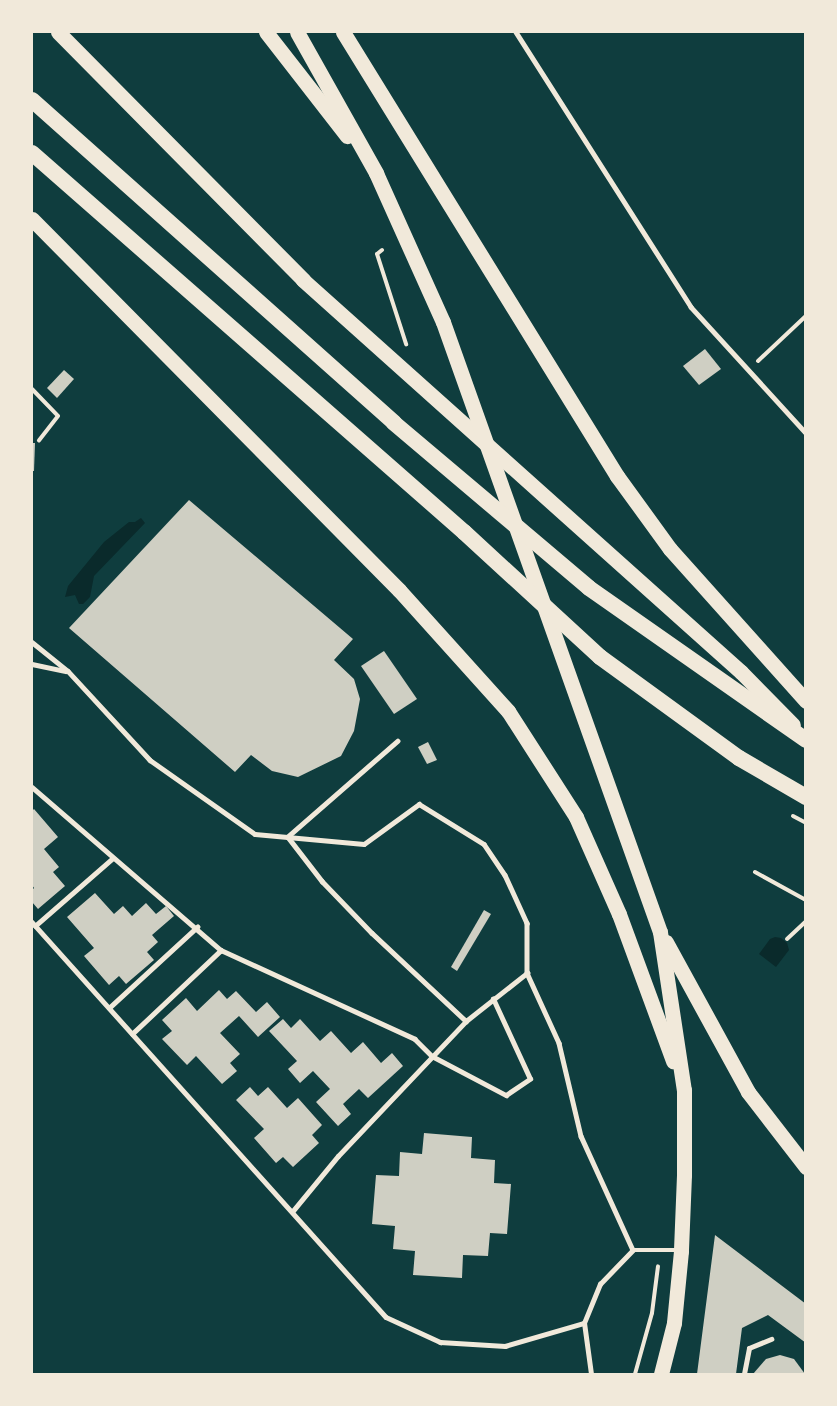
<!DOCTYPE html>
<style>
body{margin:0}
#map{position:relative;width:837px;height:1406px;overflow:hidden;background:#0f3d3e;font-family:"Titillium Web",sans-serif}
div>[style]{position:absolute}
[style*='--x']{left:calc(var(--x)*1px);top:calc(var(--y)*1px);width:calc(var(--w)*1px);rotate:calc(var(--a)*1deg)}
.water>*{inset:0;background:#0a2a2b}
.building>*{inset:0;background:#cfcfc3}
.path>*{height:4px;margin:-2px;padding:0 2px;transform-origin:2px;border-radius:2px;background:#f1e9da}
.service>*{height:4.5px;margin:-2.25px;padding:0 2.25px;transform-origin:2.25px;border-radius:2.25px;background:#f1e9da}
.primary>*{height:15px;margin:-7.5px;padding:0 7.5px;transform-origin:7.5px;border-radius:7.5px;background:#f1e9da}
.trunk>*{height:16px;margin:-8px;padding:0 8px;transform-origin:8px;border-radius:8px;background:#f1e9da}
span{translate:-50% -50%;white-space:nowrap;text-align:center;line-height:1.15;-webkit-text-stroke:5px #f1e9da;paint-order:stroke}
.frame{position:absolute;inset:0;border:33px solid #f1e9da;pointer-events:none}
</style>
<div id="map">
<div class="water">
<div style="clip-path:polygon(141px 518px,145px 523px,94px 576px,90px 597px,83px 604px,79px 604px,75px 595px,65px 597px,68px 586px,104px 542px,129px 522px,135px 522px)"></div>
<div style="clip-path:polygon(775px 937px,781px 938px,787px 943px,789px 950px,776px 967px,759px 954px,770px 939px)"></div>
</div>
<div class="building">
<div style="clip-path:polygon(705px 349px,721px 369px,699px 385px,683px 366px)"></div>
<div style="clip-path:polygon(64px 370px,74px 379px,57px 398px,47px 388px)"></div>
<div style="clip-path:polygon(32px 443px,35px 443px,34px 471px,32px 471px)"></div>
<div style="clip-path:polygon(189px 500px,353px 639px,334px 660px,354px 679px,360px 699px,354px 731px,341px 756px,298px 777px,272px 771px,251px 755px,235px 772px,69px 628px)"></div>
<div style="clip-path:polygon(384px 651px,417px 699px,394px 714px,361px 666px)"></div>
<div style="clip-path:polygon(428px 742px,437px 760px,427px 764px,418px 747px)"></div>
<div style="clip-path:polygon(34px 809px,58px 837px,44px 849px,59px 867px,53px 872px,65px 886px,38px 909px,32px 902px,32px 890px,34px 888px,32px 885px,32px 811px)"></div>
<div style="clip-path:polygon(95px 893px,114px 914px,123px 906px,132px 916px,146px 903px,156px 914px,166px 906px,174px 916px,152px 935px,158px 942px,147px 952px,154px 960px,126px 984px,119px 976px,109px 985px,84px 956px,94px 948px,67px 917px)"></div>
<div style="clip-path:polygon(484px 910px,491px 914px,457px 971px,451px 967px)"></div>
<div style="clip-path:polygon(219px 990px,227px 999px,236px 991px,256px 1012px,267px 1002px,280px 1017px,258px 1037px,239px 1016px,220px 1033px,240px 1054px,230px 1063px,237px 1071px,222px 1084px,196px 1056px,187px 1065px,162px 1039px,172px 1031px,162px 1020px,186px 998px,197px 1011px)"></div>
<div style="clip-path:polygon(283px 1019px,291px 1028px,300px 1019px,320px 1041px,331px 1031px,351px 1053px,363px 1042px,381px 1063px,392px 1053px,403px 1066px,368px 1098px,359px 1089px,343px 1104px,351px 1114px,338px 1126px,316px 1102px,330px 1089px,313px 1071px,300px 1083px,288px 1069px,297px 1061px,269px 1031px)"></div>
<div style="clip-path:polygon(250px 1087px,258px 1096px,268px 1087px,287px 1108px,298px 1098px,322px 1125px,312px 1135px,319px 1143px,293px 1167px,283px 1157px,276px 1163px,254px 1138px,264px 1129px,236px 1100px)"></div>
<div style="clip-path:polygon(424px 1133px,472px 1137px,471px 1158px,495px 1160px,494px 1183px,511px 1184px,507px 1234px,490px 1233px,488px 1256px,463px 1255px,462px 1278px,413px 1275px,415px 1251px,393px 1249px,395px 1226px,372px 1224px,376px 1175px,399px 1176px,400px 1152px,422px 1154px)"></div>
<div style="clip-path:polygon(715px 1235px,806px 1304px,806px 1343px,768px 1315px,742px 1328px,736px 1374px,697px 1374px)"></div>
<div style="clip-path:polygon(780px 1355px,794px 1359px,805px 1374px,753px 1374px,766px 1359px)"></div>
</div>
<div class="path">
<div style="--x:382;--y:250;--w:6;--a:141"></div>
<div style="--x:377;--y:254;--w:95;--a:72.1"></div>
<div style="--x:758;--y:361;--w:66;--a:-43.2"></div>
<div style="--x:32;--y:389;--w:37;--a:46"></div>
<div style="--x:58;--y:416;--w:31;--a:128"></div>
<div style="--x:793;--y:816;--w:15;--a:28"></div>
<div style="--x:755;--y:872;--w:58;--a:28.8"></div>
<div style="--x:787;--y:939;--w:26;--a:-43"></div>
<div style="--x:635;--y:1374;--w:63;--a:-74.4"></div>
<div style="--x:652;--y:1313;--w:47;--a:-82.7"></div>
</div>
<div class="service">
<div style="--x:516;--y:32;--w:326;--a:57.5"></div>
<div style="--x:691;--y:307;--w:171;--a:47.6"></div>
<div style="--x:32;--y:642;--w:46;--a:38.9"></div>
<div style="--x:68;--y:671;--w:121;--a:47.3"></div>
<div style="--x:150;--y:760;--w:128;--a:35.2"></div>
<div style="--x:255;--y:834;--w:109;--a:5.2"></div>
<div style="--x:364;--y:844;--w:68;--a:-36"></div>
<div style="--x:419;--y:804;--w:76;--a:31.6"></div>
<div style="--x:484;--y:844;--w:37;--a:56"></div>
<div style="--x:505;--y:875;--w:53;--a:65.4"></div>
<div style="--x:527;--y:923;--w:50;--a:90"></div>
<div style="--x:527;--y:973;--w:77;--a:65.4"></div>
<div style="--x:559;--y:1043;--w:96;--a:76.7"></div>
<div style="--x:581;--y:1136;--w:125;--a:65.5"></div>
<div style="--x:32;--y:664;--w:34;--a:12"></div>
<div style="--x:398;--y:741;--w:146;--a:138.9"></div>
<div style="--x:288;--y:837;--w:56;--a:52.3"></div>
<div style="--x:322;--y:881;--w:72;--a:46.1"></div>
<div style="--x:372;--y:933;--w:129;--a:43.1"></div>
<div style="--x:32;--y:787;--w:250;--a:40.8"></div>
<div style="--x:221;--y:950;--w:213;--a:24.6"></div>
<div style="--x:415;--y:1039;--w:24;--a:45"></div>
<div style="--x:432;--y:1056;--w:84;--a:27.8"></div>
<div style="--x:506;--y:1095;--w:29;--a:-34"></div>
<div style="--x:530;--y:1079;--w:88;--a:-114.8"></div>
<div style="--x:32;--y:922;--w:530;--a:48.13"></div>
<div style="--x:386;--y:1317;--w:60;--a:24.8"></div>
<div style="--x:440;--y:1342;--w:65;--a:3.5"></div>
<div style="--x:505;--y:1346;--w:82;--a:-16.2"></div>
<div style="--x:35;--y:926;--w:103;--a:-41.1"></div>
<div style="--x:109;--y:1008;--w:120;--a:-42.6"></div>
<div style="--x:132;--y:1034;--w:122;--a:-43.3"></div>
<div style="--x:292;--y:1212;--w:72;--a:-50.6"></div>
<div style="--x:338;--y:1156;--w:186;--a:-46.5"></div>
<div style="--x:466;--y:1021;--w:78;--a:-38.2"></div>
<div style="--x:591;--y:1374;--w:51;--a:-97.8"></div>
<div style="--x:584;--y:1323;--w:42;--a:-67.7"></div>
<div style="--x:600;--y:1284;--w:47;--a:-45.9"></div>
<div style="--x:633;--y:1250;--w:45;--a:0"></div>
<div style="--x:744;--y:1374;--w:26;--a:-79"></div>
<div style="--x:749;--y:1348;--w:24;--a:-22"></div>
</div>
<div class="primary">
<div style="--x:58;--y:32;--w:349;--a:45.3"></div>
<div style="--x:303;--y:280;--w:588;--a:41.83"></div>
<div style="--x:741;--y:672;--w:74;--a:45.5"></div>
<div style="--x:266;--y:32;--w:132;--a:52.1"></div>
<div style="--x:297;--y:32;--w:162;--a:60.7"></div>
<div style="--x:376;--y:173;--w:163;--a:65.8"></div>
<div style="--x:443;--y:322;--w:647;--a:70.42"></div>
<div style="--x:660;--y:932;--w:160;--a:81.4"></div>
<div style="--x:684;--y:1090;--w:85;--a:90"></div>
<div style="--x:684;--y:1175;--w:76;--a:92.3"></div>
<div style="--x:681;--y:1251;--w:72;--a:95.6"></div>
<div style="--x:674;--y:1323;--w:53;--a:104.3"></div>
<div style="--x:343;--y:32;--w:522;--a:58.32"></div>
<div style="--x:617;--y:476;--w:90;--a:54"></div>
<div style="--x:670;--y:549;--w:204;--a:48.2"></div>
<div style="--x:32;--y:219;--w:522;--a:45.31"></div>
<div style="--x:399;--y:590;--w:163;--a:48"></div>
<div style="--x:508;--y:711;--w:126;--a:57.3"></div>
<div style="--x:576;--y:817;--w:106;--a:66.1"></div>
<div style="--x:619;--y:914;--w:157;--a:69.8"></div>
<div style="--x:666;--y:942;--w:171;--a:61.3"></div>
<div style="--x:748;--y:1092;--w:95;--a:52.3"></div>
</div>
<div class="trunk">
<div style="--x:32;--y:100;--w:485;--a:41.7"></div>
<div style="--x:394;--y:423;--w:255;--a:40.2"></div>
<div style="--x:589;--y:588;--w:265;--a:35"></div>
<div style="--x:32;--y:153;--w:575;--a:41.26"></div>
<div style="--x:464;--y:532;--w:185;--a:42.6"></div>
<div style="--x:600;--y:657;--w:172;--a:36"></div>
<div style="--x:739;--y:758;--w:78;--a:30.2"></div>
</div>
<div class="frame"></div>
</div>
